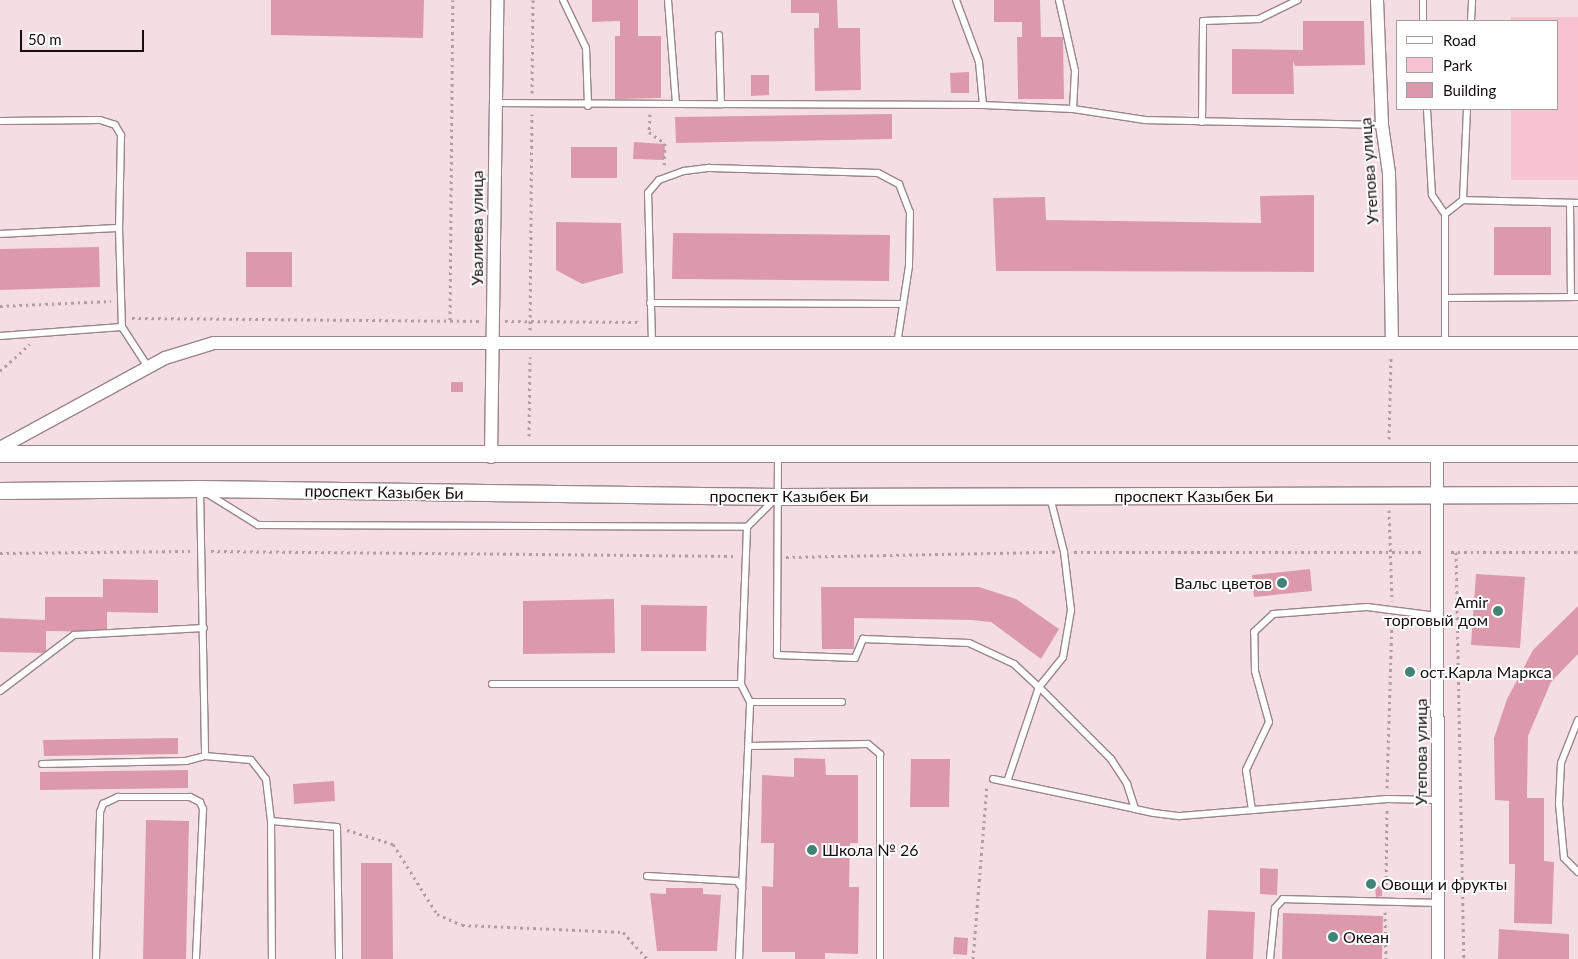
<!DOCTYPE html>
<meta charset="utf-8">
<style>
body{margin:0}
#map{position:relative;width:1578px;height:959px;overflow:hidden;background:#f5dee3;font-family:Lato,sans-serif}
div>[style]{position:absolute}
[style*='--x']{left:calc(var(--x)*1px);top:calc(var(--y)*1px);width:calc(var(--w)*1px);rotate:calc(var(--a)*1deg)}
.green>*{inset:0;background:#f7c3d1}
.building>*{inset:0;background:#dc99ac}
.path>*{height:3px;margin-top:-1.5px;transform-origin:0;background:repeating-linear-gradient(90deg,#b09ea2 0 2.5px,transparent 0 6.5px)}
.roads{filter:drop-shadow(1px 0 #9a858a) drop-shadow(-1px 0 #9a858a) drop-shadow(0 1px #9a858a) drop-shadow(0 -1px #9a858a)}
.service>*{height:6px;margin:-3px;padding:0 3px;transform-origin:3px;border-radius:3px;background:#fff}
.minor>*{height:12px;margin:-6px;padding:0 6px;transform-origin:6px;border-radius:6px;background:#fff}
.tertiary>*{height:16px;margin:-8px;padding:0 8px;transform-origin:8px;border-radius:8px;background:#fff}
.dots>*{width:14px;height:14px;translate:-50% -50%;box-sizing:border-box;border:2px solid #fff;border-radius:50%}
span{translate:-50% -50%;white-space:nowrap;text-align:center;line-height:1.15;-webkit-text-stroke:4px #fff;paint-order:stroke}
.street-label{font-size:16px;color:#160e10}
.poi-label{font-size:16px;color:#160e10}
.right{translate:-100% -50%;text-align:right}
.left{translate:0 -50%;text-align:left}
.legend{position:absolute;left:1396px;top:20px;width:162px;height:90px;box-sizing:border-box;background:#fff;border:1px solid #a29f9f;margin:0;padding:6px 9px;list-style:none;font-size:15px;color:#160e10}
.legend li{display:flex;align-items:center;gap:10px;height:25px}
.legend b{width:25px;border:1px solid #a29f9f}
.scale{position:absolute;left:20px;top:30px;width:124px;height:22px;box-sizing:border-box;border:2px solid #160e10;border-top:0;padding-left:6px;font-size:15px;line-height:18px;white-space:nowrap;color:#160e10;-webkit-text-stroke:4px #fff;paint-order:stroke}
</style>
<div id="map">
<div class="green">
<div style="clip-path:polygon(1511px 17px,1578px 17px,1578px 180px,1511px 180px,1511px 109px,1557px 109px,1557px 21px,1511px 21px)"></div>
</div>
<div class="building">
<div style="clip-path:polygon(271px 0,424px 0,423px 38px,271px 35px)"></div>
<div style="clip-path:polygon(592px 0,638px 0,638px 36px,661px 36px,661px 98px,615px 99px,615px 36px,620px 36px,620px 21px,592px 22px)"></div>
<div style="clip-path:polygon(791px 0,837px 0,838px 28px,860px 28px,861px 90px,815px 91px,814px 28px,819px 28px,819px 13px,791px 13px)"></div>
<div style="clip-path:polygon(994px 0,1040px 0,1041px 37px,1063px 37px,1064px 99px,1018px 99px,1017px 37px,1022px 37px,1022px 22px,994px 22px)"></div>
<div style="clip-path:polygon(1303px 21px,1364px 21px,1365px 65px,1295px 66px,1293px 61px,1294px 94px,1232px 94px,1232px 49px,1303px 50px)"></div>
<div style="clip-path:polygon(969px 72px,969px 93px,951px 93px,950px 73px)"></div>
<div style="clip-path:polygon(751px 75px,769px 75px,769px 95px,751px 96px)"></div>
<div style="clip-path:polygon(892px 114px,892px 139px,676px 143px,675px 117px)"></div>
<div style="clip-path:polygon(634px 142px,665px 144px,664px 160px,633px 159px)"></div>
<div style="clip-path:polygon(571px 147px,617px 147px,617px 178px,571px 178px)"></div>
<div style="clip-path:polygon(1314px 195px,1314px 272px,996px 271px,993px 198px,1045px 197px,1046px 220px,1261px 223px,1260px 196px)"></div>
<div style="clip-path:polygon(556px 222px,621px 223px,623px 273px,582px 284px,556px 270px)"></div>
<div style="clip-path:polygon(1494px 227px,1551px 227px,1551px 275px,1494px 275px)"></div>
<div style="clip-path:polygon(673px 233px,890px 235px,889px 281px,672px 279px)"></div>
<div style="clip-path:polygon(99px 247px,100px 287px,0 290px,0 249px)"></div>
<div style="clip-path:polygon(246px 252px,292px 252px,292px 287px,246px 287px)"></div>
<div style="clip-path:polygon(451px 382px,463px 382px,463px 392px,451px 392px)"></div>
<div style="clip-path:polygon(1310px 569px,1312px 591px,1254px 597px,1252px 575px)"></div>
<div style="clip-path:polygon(1476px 574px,1525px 577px,1520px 648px,1471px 645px)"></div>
<div style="clip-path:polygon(103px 579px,158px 580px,158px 613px,107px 612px,107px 632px,46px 631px,46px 653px,0 652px,0 618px,45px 620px,45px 597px,103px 597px)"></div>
<div style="clip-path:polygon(821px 587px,979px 587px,1016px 599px,1059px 629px,1041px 659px,991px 622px,972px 620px,854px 618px,854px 649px,822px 649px)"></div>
<div style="clip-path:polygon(614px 599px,615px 653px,523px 654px,523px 601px)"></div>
<div style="clip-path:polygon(641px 605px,707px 606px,706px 651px,641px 651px)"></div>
<div style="clip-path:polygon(1578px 606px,1578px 654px,1551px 682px,1528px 736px,1527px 798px,1544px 798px,1544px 861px,1554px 862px,1552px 924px,1514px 923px,1515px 864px,1509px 864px,1509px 801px,1495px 800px,1494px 738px,1507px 699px,1533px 650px)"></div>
<div style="clip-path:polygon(178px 738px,178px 754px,44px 756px,43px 740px)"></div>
<div style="clip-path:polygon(794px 758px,825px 759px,826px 775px,858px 775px,858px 843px,850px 843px,849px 887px,859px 887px,858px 954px,825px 953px,825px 959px,795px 959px,795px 952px,762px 952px,762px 886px,773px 887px,774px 843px,761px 843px,762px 775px,794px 777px)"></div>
<div style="clip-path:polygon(911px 759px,950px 759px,949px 807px,910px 807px)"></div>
<div style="clip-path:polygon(188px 770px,188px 788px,40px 790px,40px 772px)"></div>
<div style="clip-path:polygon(334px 781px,335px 801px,294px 804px,293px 784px)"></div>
<div style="clip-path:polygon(146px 820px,189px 821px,186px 959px,143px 959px)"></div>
<div style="clip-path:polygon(361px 863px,392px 863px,393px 959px,361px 959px)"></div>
<div style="clip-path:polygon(1260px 868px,1278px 869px,1277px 895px,1260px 894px)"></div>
<div style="clip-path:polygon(1382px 886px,1382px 896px,1376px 897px,1375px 887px)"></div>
<div style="clip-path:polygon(666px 888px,703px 888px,703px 894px,721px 895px,717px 951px,657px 951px,650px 893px,666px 894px)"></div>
<div style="clip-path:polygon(1208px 910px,1255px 912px,1253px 959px,1206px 959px)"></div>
<div style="clip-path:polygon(1283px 913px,1383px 916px,1382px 959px,1282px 959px)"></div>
<div style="clip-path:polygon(1499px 929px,1569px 934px,1569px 959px,1498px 959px)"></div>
<div style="clip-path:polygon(954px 937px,968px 938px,967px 955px,953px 954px)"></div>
</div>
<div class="path">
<div style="--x:532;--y:93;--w:93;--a:-89.4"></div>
<div style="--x:650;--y:114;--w:18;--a:93"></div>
<div style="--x:649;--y:132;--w:19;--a:35"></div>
<div style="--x:665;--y:143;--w:25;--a:92"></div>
<div style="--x:0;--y:306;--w:111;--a:-2.6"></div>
<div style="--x:132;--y:318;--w:349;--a:0.5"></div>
<div style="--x:450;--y:320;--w:320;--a:-89.5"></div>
<div style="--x:505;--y:321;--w:136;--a:0.4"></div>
<div style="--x:530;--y:330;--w:216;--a:-89.5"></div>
<div style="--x:0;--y:371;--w:40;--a:-42"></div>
<div style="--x:529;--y:436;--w:79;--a:-89.3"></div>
<div style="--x:1389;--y:439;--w:84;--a:-88.6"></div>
<div style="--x:1389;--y:510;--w:91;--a:88.1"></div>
<div style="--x:211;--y:551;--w:524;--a:0.55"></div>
<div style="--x:1074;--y:552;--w:351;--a:0"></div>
<div style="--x:1451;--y:552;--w:127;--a:0"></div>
<div style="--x:1456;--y:552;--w:407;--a:88.9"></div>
<div style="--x:0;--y:553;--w:190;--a:-0.6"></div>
<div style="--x:786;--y:557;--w:269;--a:-1.1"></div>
<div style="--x:1387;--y:788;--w:168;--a:-88.3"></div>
<div style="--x:347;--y:830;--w:48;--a:16.9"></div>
<div style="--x:393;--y:844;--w:83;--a:57.8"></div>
<div style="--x:437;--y:914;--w:27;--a:24"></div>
<div style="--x:462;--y:925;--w:161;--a:2.5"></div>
<div style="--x:623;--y:932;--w:36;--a:48"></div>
<div style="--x:1386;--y:891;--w:81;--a:-89.3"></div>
<div style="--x:1385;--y:912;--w:47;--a:88.8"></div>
<div style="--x:973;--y:959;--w:174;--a:-85.4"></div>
</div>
<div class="roads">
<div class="service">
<div style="--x:563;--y:0;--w:53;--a:64.4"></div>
<div style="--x:586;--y:48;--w:58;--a:88"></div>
<div style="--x:668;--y:0;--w:103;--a:85.6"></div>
<div style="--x:956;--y:0;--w:66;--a:69.6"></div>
<div style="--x:979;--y:62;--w:43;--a:84.7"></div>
<div style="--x:983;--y:105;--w:90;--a:2.5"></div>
<div style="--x:1073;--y:109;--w:73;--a:8.7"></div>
<div style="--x:1145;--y:120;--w:237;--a:1.2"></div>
<div style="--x:1059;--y:0;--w:73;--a:77.3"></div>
<div style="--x:1075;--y:71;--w:38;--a:93"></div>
<div style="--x:1423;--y:0;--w:21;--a:90"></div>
<div style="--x:1471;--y:21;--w:21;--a:-87"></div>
<div style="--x:496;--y:103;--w:225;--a:0.3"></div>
<div style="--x:721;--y:104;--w:69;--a:-91.7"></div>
<div style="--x:721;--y:104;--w:262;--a:0.2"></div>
<div style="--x:1427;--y:109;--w:86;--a:86.7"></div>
<div style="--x:1432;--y:195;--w:23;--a:56"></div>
<div style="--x:1445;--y:214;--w:129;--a:90"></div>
<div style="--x:0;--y:121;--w:100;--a:-0.6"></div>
<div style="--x:100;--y:120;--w:16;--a:18"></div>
<div style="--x:115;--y:125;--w:12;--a:59"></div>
<div style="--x:121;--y:135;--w:93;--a:91.2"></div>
<div style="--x:1202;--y:122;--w:101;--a:-89.4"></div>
<div style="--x:1203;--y:21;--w:56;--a:-2"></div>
<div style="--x:1259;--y:19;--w:43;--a:-26"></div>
<div style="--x:1463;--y:200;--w:91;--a:-87.5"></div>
<div style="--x:1570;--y:203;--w:94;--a:89.4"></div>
<div style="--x:1445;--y:214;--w:23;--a:-38"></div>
<div style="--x:1463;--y:200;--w:115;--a:1.5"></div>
<div style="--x:0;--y:234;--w:119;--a:-2.9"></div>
<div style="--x:119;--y:228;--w:99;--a:88.3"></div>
<div style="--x:122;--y:327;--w:48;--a:57"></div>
<div style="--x:1445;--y:298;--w:133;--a:-0.4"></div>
<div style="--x:650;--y:303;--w:253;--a:0.2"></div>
<div style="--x:0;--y:336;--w:122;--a:-4.2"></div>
<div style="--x:652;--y:343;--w:150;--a:-91.5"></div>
<div style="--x:648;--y:193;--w:17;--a:-50"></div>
<div style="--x:659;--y:180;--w:27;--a:-20"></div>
<div style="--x:684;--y:171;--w:26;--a:-7"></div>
<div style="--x:710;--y:168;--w:168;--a:1.7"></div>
<div style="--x:878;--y:173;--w:24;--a:28"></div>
<div style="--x:899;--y:184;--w:30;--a:69"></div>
<div style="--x:910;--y:212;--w:54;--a:91.1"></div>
<div style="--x:909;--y:266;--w:79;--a:98.7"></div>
<div style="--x:778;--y:456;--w:199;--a:90.3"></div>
<div style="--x:777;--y:655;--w:78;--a:2.2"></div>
<div style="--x:855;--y:658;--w:21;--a:-67"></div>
<div style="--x:863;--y:639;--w:106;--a:2.2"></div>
<div style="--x:969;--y:643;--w:50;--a:25"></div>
<div style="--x:1014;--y:664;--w:34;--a:43"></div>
<div style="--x:1039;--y:687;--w:102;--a:45"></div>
<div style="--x:1111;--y:759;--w:30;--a:57"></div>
<div style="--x:1127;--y:784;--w:26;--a:72"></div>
<div style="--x:1135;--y:809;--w:19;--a:12"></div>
<div style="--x:1154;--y:813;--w:26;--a:7"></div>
<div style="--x:1180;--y:816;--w:208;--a:-4.7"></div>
<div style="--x:1387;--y:799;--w:51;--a:1.1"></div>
<div style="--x:200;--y:490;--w:266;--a:88.9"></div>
<div style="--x:205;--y:756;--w:46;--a:5"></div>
<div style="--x:251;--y:760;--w:24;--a:52"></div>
<div style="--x:266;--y:779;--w:42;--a:83.2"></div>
<div style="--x:271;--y:821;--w:138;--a:89.6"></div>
<div style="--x:208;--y:494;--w:59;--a:31.8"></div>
<div style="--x:258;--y:525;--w:489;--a:0.2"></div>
<div style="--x:747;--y:527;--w:40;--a:-45"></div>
<div style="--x:492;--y:684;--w:249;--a:0"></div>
<div style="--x:0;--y:691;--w:93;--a:-37.1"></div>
<div style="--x:74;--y:635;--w:130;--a:-3.1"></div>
<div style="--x:750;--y:702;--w:92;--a:0"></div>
<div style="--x:1578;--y:720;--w:46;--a:111.6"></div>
<div style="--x:1561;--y:763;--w:41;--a:92.8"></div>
<div style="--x:1559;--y:804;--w:54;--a:84.7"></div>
<div style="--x:1564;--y:858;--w:20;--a:45"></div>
<div style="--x:749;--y:746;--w:119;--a:-1"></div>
<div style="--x:868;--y:744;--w:16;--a:40"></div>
<div style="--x:880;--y:754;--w:205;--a:90"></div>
<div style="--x:42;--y:764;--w:144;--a:-1.2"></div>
<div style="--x:186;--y:761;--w:20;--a:-15"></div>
<div style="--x:993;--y:779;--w:145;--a:11.9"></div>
<div style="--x:1008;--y:779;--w:97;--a:-71.4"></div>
<div style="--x:1039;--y:687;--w:38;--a:-51"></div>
<div style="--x:1063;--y:657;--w:48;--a:-80.3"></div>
<div style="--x:1071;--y:610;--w:58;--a:-96.9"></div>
<div style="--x:1064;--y:552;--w:57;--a:-104.3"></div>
<div style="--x:1252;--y:810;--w:40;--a:-98.5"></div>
<div style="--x:1246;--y:770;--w:53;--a:-64.4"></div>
<div style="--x:1269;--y:722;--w:53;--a:-105.4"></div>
<div style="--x:1255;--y:671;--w:39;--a:-91"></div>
<div style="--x:1254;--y:632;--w:26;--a:-43"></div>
<div style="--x:1273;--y:614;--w:94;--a:-4.3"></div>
<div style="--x:1367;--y:607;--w:71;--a:7.3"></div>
<div style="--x:271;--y:821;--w:66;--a:5.2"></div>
<div style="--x:337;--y:827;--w:132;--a:89.1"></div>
<div style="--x:647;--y:876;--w:90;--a:3.2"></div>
<div style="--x:737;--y:881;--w:9;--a:54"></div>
<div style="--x:742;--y:888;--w:71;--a:92.4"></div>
<div style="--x:742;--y:888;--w:186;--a:-87.5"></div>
<div style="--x:750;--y:702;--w:20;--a:-117"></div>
<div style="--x:741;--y:684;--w:157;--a:-87.8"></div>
<div style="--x:96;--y:959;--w:147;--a:-88.4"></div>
<div style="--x:100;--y:812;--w:9;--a:-69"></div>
<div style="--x:103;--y:804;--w:17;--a:-25"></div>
<div style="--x:118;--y:797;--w:72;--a:0"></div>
<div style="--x:190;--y:797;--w:11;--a:27"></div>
<div style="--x:200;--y:802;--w:8;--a:67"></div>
<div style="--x:203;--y:809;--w:150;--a:92.7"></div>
<div style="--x:1270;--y:959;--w:51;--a:-84.4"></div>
<div style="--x:1275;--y:908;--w:12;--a:-48"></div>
<div style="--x:1283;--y:899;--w:154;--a:1.5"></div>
</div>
<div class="minor">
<div style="--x:1377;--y:0;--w:125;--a:87.7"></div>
<div style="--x:1382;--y:125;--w:49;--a:81.7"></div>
<div style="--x:1389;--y:173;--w:167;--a:89"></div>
<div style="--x:0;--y:448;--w:188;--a:-28.6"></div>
<div style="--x:165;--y:358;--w:51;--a:-17"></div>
<div style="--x:214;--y:343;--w:1364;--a:0"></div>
<div style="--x:1437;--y:454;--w:505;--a:89.89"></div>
<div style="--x:491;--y:457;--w:457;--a:-89.2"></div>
</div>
<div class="tertiary">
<div style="--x:0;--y:454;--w:1578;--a:0"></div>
<div style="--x:0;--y:491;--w:200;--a:-0.6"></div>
<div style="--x:200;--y:489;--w:578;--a:0.79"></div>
<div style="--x:778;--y:497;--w:800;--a:-0.14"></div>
</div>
</div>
<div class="dots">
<div style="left:1282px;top:583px;background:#418477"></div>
<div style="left:1498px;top:611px;background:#418477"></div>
<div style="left:1410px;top:672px;background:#418477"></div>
<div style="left:812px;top:850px;background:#418477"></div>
<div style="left:1371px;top:884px;background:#418477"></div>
<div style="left:1333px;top:937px;background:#418477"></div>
</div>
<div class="street-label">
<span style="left:1369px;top:171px;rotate:-94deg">Утепова улица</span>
<span style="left:477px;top:228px;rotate:-90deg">Увалиева улица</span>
<span style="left:384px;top:492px;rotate:1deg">проспект Казыбек Би</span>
<span style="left:789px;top:496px">проспект Казыбек Би</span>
<span style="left:1194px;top:496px">проспект Казыбек Би</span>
<span style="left:1421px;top:752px;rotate:-90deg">Утепова улица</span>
</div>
<div class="poi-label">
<span class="right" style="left:1272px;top:583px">Вальс цветов</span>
<span class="right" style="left:1488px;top:611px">Amir<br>торговый дом</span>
<span class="left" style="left:1420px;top:672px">ост.Карла Маркса</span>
<span class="left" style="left:822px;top:850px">Школа № 26</span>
<span class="left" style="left:1381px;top:884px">Овощи и фрукты</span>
<span class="left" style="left:1343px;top:937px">Океан</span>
</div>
<ul class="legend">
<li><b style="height:6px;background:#fff"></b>Road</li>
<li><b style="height:14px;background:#f7c3d1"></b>Park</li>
<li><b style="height:14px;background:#dc99ac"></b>Building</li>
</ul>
<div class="scale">50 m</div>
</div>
